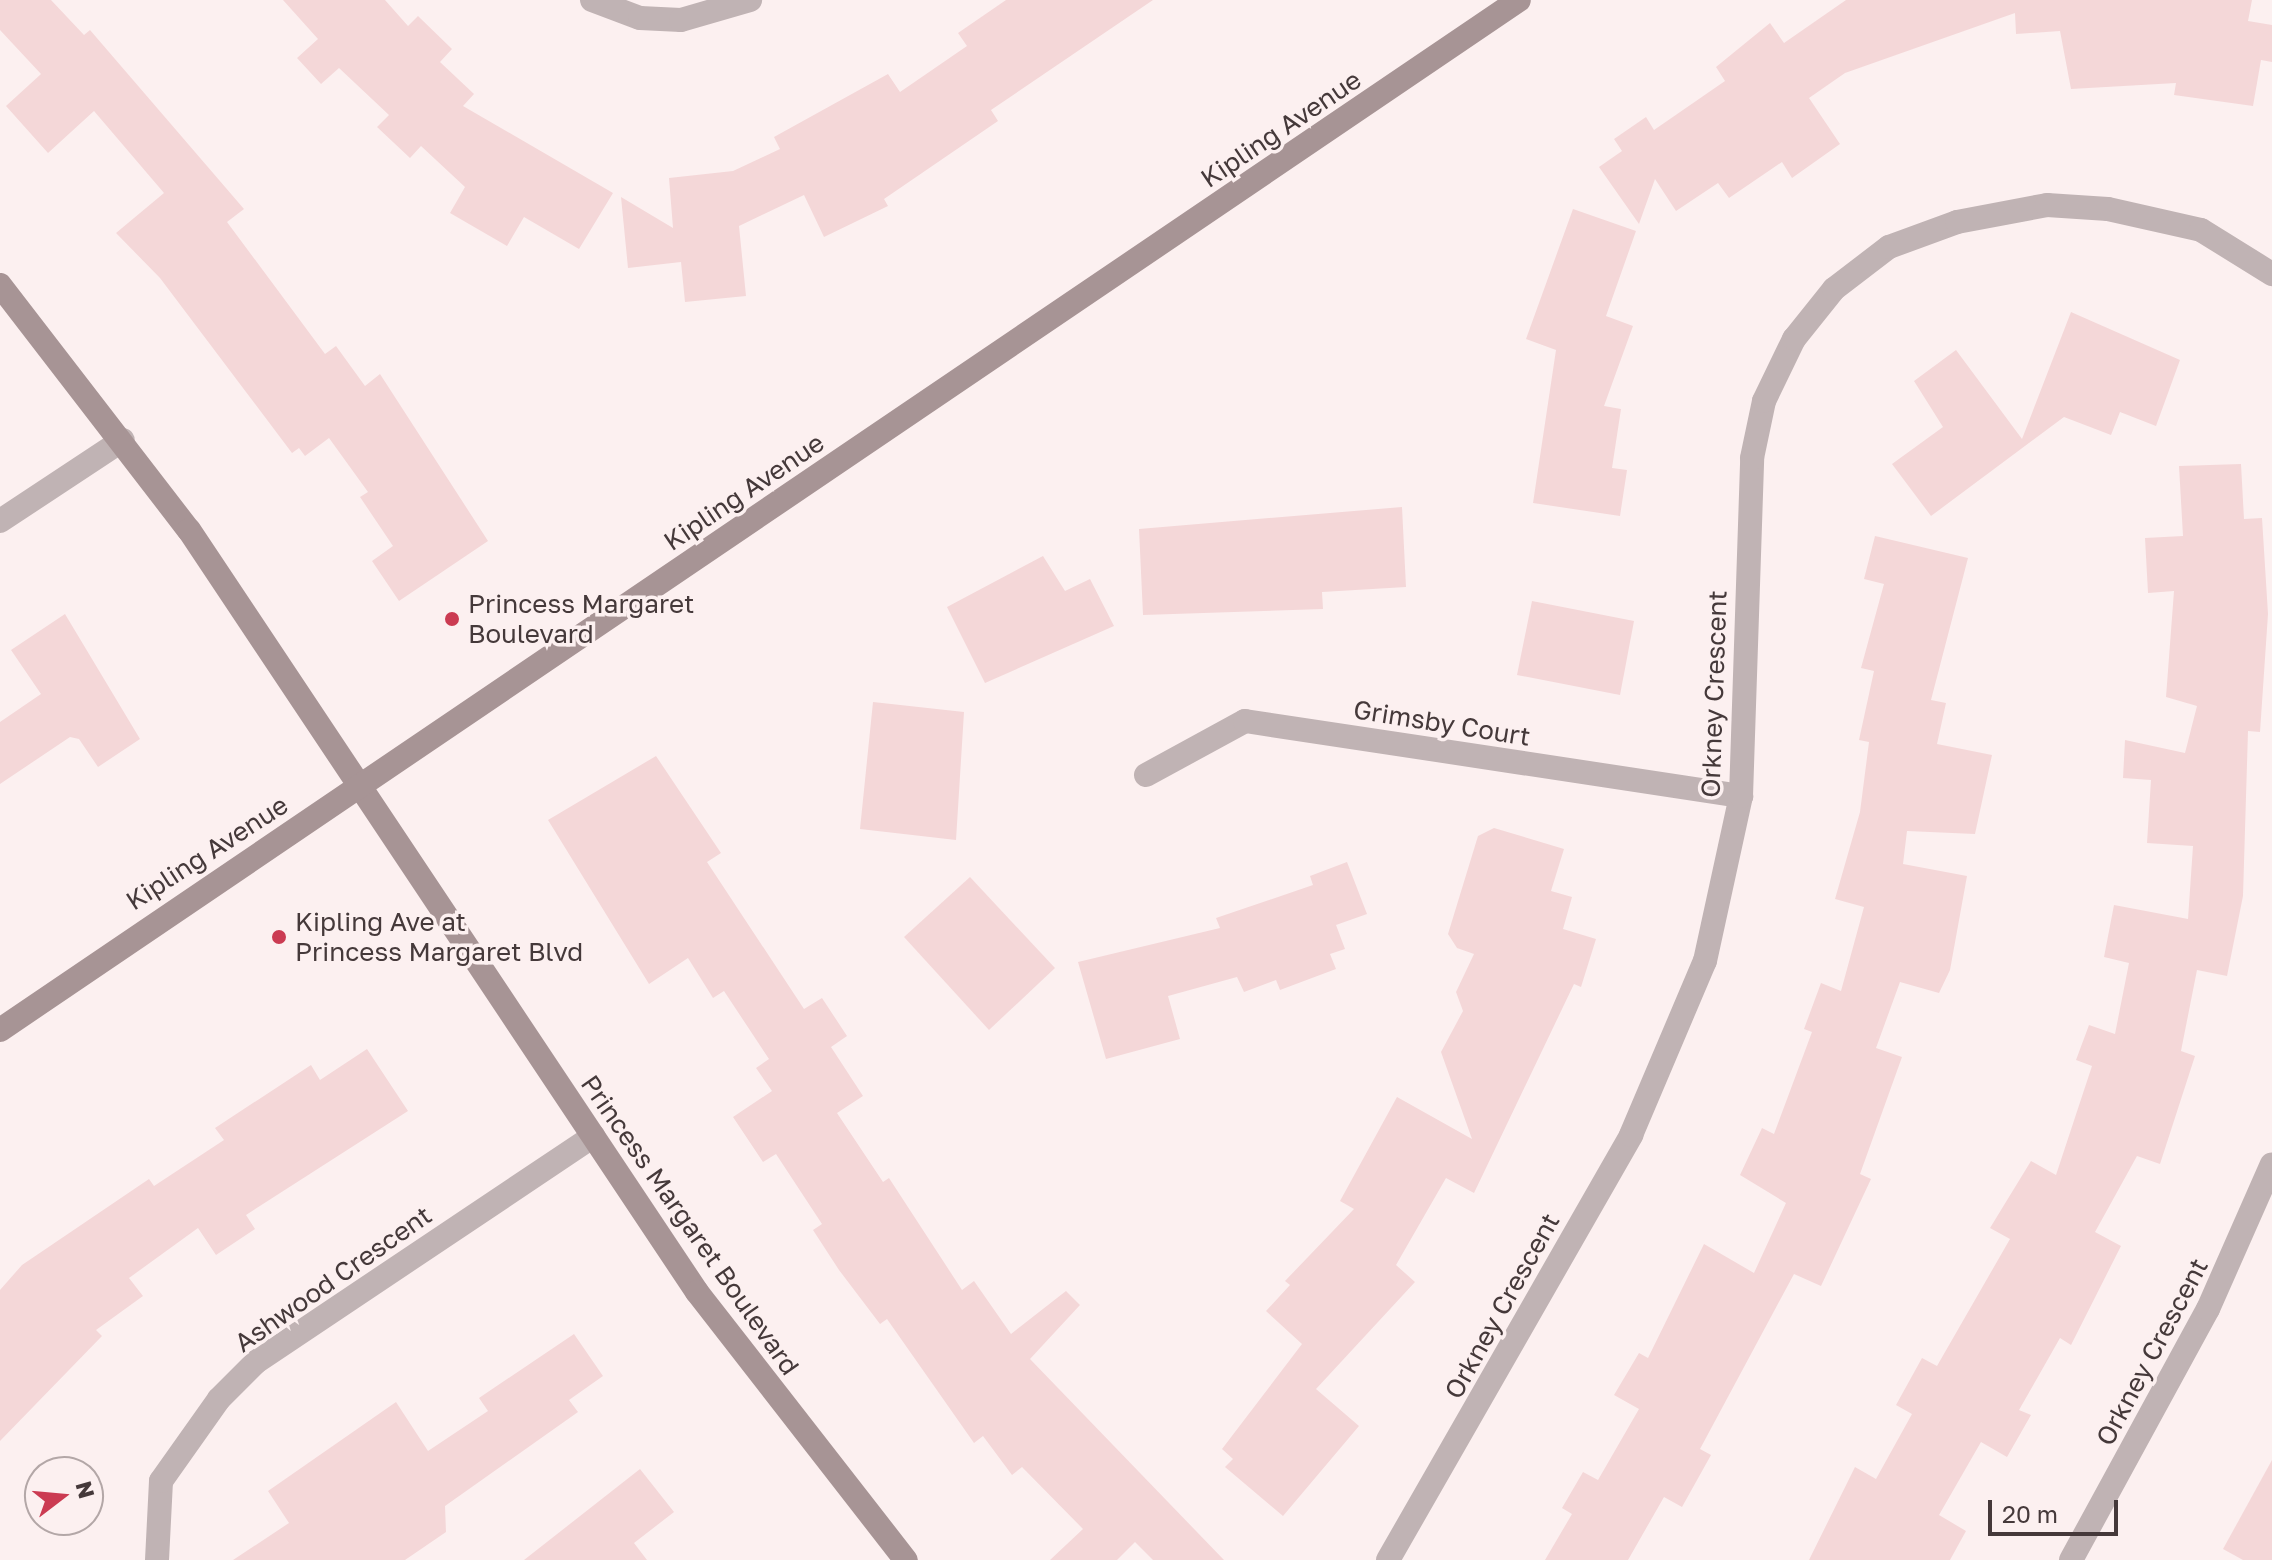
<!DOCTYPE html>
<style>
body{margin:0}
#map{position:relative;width:2272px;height:1560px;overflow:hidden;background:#fcf0f0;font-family:"Golos Text",sans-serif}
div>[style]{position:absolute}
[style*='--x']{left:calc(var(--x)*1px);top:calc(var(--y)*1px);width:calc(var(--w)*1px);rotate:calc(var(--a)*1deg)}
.building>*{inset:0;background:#f4d7d8}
.street>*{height:24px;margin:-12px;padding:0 12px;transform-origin:12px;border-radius:12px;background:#c0b3b4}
.secondary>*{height:24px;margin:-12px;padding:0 12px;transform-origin:12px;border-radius:12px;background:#a79495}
.dots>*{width:22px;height:22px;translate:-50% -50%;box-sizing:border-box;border:4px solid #fcf0f0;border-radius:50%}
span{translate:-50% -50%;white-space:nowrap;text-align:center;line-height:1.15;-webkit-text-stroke:7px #fcf0f0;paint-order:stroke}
.street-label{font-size:26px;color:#45393a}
.poi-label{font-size:26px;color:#45393a}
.left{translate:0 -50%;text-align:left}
.north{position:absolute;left:24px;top:1456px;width:80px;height:80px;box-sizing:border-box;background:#fcf0f0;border:2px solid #b3a7a7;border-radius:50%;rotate:74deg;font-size:22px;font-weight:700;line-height:32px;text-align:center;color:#45393a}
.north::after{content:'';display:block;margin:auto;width:28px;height:36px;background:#cb3b52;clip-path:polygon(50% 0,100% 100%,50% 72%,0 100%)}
.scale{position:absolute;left:1988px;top:1500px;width:130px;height:36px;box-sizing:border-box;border:4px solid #45393a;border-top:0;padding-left:10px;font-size:24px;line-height:28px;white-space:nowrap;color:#45393a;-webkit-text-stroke:6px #fcf0f0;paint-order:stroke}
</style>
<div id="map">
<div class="building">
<div style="clip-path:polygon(0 0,51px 0,84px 35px,90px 30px,244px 209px,227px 222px,325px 354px,336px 346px,365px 386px,380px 374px,488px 541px,399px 601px,372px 561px,393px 546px,360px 497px,368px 492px,329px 438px,305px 456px,299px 448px,292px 453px,160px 278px,116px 233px,164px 193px,94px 111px,48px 153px,6px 106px,41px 74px,0 30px)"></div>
<div style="clip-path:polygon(283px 0,385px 0,408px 26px,418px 16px,452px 49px,440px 62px,474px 94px,463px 106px,613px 193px,579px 249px,524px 217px,507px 246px,450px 213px,465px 187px,421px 146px,410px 158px,377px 127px,389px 115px,339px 68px,321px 84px,297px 58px,318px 39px)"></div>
<div style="clip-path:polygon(1006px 0,1153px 0,991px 110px,998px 121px,884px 199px,888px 206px,824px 237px,804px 195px,739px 226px,746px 296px,685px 302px,681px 262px,628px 268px,621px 197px,673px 228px,669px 178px,733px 171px,780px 149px,774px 137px,888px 74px,900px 92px,967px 46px,958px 33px)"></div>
<div style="clip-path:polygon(1846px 0,2252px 0,2248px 21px,2272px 25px,2272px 62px,2261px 60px,2253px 106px,2174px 95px,2176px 83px,2071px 89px,2060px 31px,2016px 34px,2015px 13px,1845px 73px,1809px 98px,1840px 144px,1792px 178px,1782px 162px,1729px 198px,1718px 183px,1676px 211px,1655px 179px,1639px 224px,1599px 167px,1622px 151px,1614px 139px,1646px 117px,1654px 130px,1725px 81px,1716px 67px,1770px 23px,1784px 43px)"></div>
<div style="clip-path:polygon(1573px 209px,1636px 231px,1606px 316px,1633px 326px,1604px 406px,1621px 409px,1612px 468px,1627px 470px,1620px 516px,1533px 503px,1556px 350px,1526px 339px)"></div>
<div style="clip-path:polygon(2071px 312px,2180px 360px,2156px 426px,2120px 412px,2111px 435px,2064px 417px,1931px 516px,1892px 464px,1943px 427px,1914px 381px,1956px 350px,2022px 439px)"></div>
<div style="clip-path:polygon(2241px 464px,2244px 519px,2262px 518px,2268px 614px,2260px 732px,2248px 731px,2243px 896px,2227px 976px,2197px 970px,2181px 1051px,2195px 1056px,2160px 1164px,2137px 1156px,2095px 1232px,2121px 1246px,2071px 1345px,2060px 1338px,2019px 1410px,2031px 1415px,2007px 1457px,1981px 1442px,1939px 1515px,1966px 1531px,1950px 1560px,1809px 1560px,1855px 1467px,1876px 1479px,1912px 1414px,1896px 1405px,1922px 1358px,1937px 1366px,2010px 1239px,1990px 1228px,2031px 1161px,2056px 1175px,2092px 1066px,2076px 1060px,2089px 1025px,2115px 1034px,2129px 963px,2104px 957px,2114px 905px,2188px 919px,2193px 846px,2147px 843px,2151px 780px,2123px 778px,2125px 740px,2185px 753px,2197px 706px,2166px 697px,2174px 591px,2148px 593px,2145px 538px,2183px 536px,2179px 466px)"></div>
<div style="clip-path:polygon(1402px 507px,1406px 587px,1322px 592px,1323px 609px,1143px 615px,1139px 529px)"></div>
<div style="clip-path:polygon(1875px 536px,1968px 558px,1931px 700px,1946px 703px,1937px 744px,1992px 755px,1975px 834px,1907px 831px,1903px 864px,1967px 876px,1950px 970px,1939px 993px,1900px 982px,1876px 1048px,1902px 1057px,1860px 1174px,1871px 1179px,1821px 1286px,1794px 1274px,1700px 1449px,1711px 1455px,1682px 1507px,1664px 1497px,1628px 1560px,1545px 1560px,1572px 1514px,1562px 1508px,1583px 1472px,1598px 1480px,1639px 1409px,1614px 1395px,1639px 1353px,1648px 1358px,1704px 1244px,1754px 1273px,1786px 1203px,1740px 1175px,1762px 1128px,1774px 1134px,1812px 1032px,1804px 1029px,1821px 983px,1841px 991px,1864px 907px,1835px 899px,1860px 812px,1869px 742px,1859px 740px,1874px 671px,1861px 668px,1884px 584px,1864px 579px)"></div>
<div style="clip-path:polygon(1043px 556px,1065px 591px,1090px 579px,1114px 626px,985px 683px,947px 607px)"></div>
<div style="clip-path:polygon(1532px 601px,1634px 621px,1620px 695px,1517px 675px)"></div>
<div style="clip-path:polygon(65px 614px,140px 739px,98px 767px,79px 739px,70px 737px,0 784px,0 722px,41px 694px,11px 650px)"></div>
<div style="clip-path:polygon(873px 702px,964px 712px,956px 840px,860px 829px)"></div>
<div style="clip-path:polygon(656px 756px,721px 853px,707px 862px,804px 1009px,822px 998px,847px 1036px,831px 1047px,863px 1096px,837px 1113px,883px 1182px,889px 1178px,962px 1290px,974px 1281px,1011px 1334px,1066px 1291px,1080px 1305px,1030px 1359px,1224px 1560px,1153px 1560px,1135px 1542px,1117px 1560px,1050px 1560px,1083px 1529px,1022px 1467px,1012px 1475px,983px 1436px,974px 1443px,887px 1319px,880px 1324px,839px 1270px,813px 1230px,822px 1224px,776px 1154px,763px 1162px,733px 1117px,772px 1091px,756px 1068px,769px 1059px,724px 991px,713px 998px,688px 958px,649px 984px,548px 820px)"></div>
<div style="clip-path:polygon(1494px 828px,1564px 849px,1551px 891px,1572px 897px,1563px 929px,1596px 939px,1581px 987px,1574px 984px,1474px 1193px,1446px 1178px,1396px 1265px,1415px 1282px,1316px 1389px,1359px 1426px,1283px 1516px,1225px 1467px,1233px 1459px,1222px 1449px,1302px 1344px,1266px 1311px,1290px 1285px,1285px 1281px,1354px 1209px,1340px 1201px,1397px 1097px,1472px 1139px,1441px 1052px,1463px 1011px,1456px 992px,1474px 954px,1457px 948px,1448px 934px,1478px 836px)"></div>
<div style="clip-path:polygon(1347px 862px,1367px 914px,1336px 925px,1345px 949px,1330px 954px,1336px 969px,1280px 990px,1276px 980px,1244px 992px,1237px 977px,1168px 996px,1180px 1039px,1106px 1059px,1078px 962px,1220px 928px,1216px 918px,1313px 885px,1310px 876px)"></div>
<div style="clip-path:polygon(970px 877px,1055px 968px,989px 1030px,904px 937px)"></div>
<div style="clip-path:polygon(367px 1049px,408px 1111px,246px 1215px,255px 1229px,216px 1255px,198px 1228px,129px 1278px,143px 1296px,96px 1330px,102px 1336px,0 1441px,0 1290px,22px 1265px,149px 1179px,154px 1186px,224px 1140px,215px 1128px,311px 1065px,320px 1080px)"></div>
<div style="clip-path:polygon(574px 1334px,603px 1376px,569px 1400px,578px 1412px,445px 1506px,446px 1532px,405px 1560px,233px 1560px,289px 1523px,268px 1491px,396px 1402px,428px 1451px,488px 1411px,479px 1398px)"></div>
<div style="clip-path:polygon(2272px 1460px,2272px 1560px,2243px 1560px,2223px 1549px)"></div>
<div style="clip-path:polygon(640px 1469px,674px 1512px,634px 1543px,647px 1560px,524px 1560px)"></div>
</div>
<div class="street">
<div style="--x:592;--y:0;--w:51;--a:20.6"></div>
<div style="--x:640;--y:18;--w:41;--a:2.8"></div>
<div style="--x:681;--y:20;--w:72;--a:-16.2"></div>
<div style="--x:0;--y:521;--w:147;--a:-33.4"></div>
<div style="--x:1146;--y:775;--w:113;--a:-28.6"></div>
<div style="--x:1245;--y:721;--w:502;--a:8.6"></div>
<div style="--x:157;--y:1560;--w:79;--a:-87.1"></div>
<div style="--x:161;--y:1481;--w:100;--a:-54.7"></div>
<div style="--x:219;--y:1399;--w:52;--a:-45"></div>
<div style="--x:256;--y:1362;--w:406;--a:-33.8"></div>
<div style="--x:1388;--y:1560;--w:490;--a:-60.2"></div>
<div style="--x:1631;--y:1135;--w:189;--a:-67"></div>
<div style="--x:1705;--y:961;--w:169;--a:-77.7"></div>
<div style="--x:1741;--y:796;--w:338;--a:-88.1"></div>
<div style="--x:1752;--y:458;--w:58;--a:-78.1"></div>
<div style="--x:1764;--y:401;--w:69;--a:-64.2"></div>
<div style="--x:1794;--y:339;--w:64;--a:-51.3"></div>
<div style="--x:1834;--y:289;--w:69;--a:-37.4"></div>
<div style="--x:1889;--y:247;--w:72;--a:-20.2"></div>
<div style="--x:1957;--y:222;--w:92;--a:-10.7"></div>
<div style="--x:2047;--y:205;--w:61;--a:3.8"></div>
<div style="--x:2108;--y:209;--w:95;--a:12.7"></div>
<div style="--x:2201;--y:230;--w:84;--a:31.8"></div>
<div style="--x:2071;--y:1560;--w:286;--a:-61.4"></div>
<div style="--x:2208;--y:1309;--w:158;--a:-66.2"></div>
</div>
<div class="secondary">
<div style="--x:0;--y:285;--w:309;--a:52.4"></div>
<div style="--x:189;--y:530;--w:916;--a:56.31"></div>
<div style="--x:697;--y:1292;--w:340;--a:52.1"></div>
<div style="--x:0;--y:1030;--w:1835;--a:-34.14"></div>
</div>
<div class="dots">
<div style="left:452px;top:619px;background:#cb3b52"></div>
<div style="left:279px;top:937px;background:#cb3b52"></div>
</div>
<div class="street-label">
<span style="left:1281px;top:129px;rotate:-34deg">Kipling Avenue</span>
<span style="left:744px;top:492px;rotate:-34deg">Kipling Avenue</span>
<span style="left:1714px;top:694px;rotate:-88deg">Orkney Crescent</span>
<span style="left:1442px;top:723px;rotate:9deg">Grimsby Court</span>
<span style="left:207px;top:853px;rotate:-33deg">Kipling Avenue</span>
<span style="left:690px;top:1225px;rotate:55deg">Princess Margaret Boulevard</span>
<span style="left:333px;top:1279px;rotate:-35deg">Ashwood Crescent</span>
<span style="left:1502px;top:1306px;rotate:-61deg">Orkney Crescent</span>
<span style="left:2152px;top:1352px;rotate:-62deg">Orkney Crescent</span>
</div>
<div class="poi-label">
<span class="left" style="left:468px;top:619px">Princess Margaret<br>Boulevard</span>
<span class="left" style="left:295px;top:937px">Kipling Ave at<br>Princess Margaret Blvd</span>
</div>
<div class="north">N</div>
<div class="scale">20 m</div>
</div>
